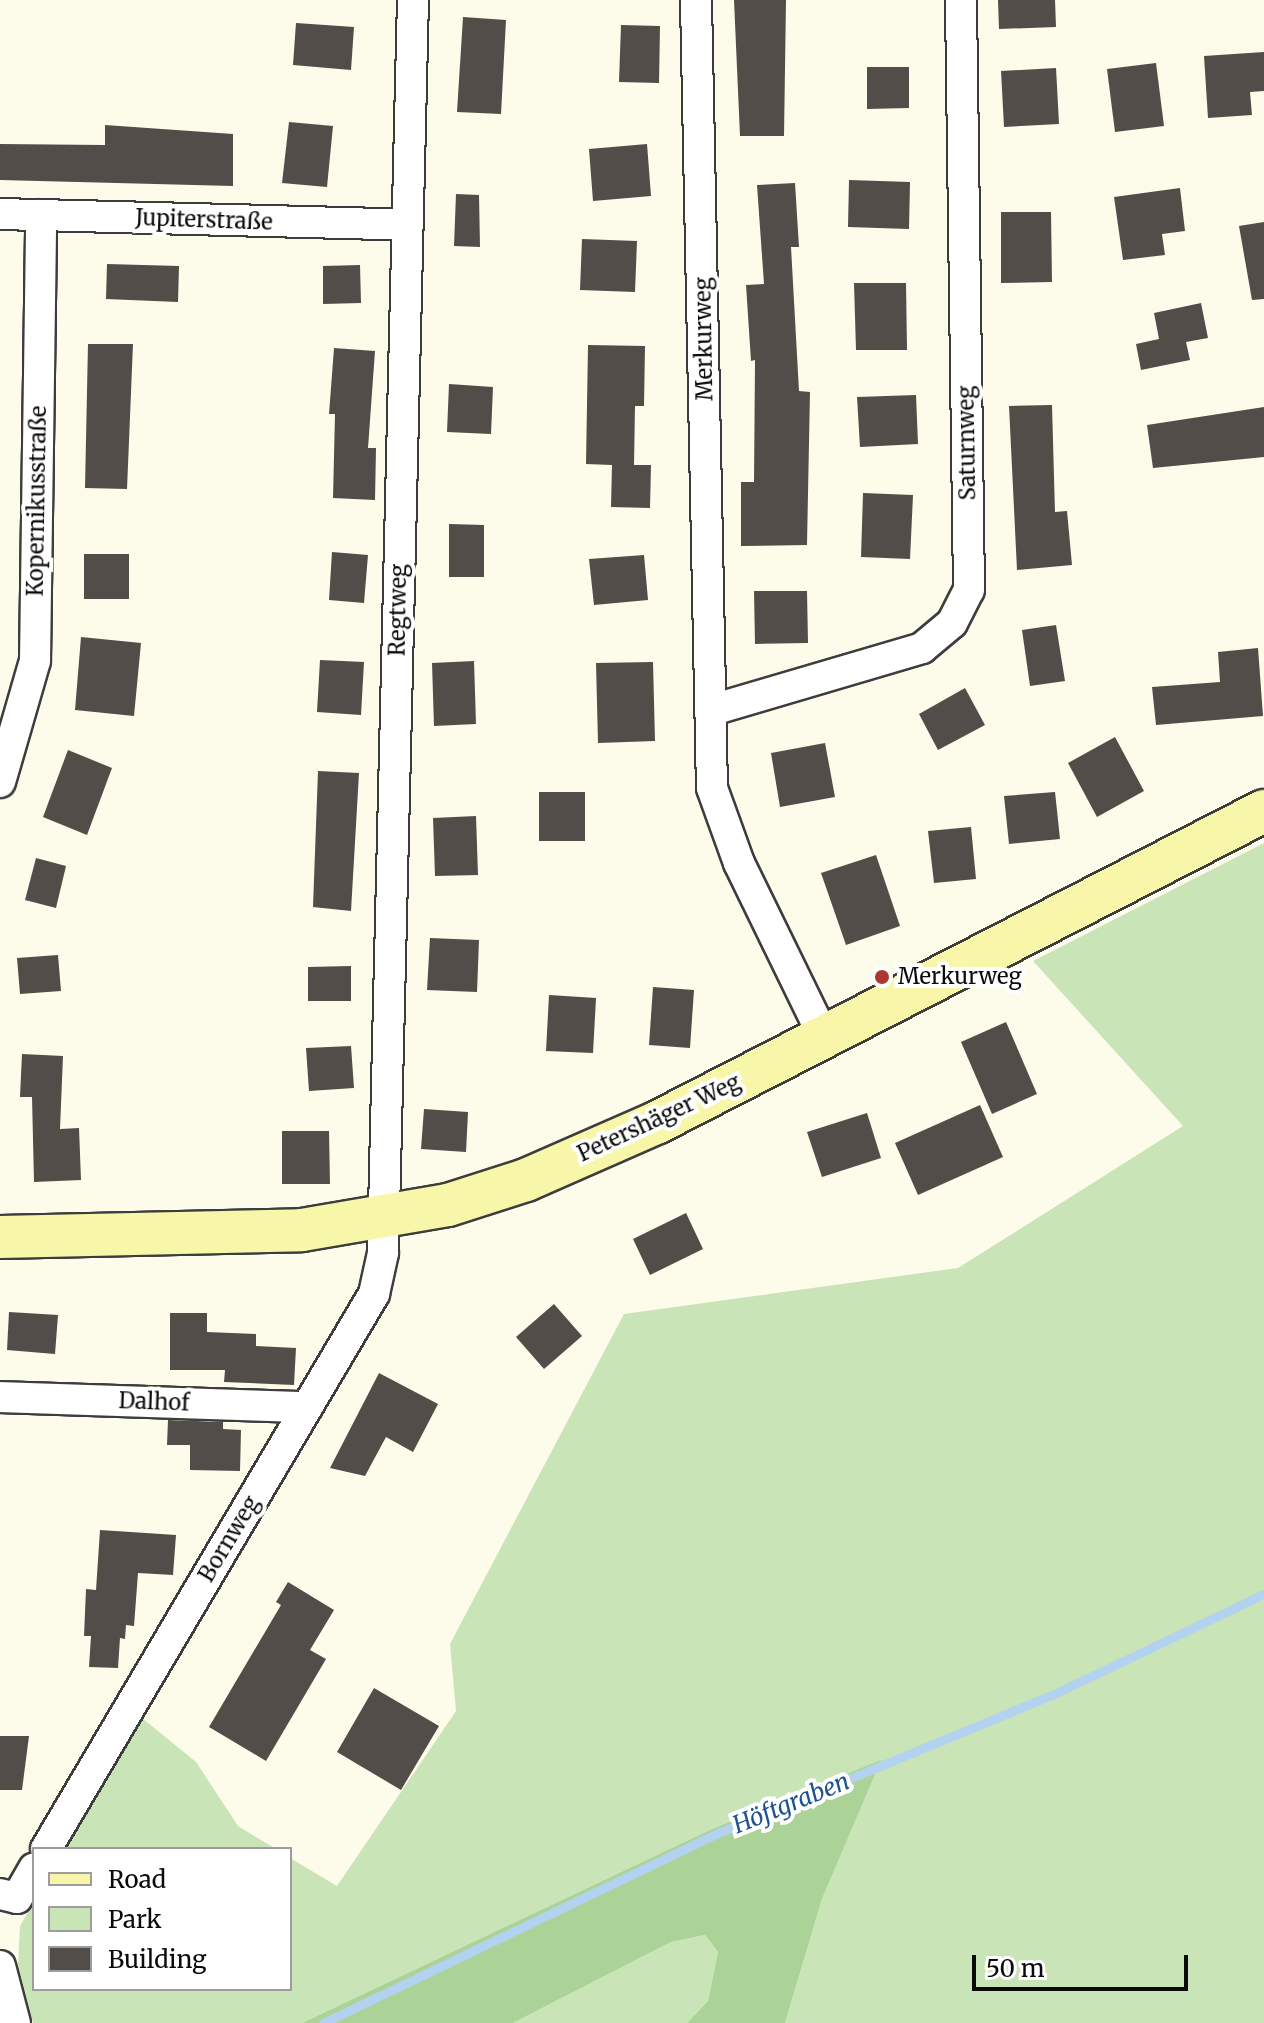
<!DOCTYPE html>
<meta charset="utf-8">
<style>
body{margin:0}
#map{position:relative;width:1264px;height:2023px;overflow:hidden;background:#fdfbe9;font-family:Merriweather,serif}
div>[style]{position:absolute}
[style*='--x']{left:calc(var(--x)*1px);top:calc(var(--y)*1px);width:calc(var(--w)*1px);rotate:calc(var(--a)*1deg)}
.green>*{inset:0;background:#c9e4b7}
.forest>*{inset:0;background:#acd397}
.stream>*{height:9px;margin:-4.5px;padding:0 4.5px;transform-origin:4.5px;border-radius:4.5px;background:#b2d2f0}
.building>*{inset:0;background:#524d48}
.roads{filter:drop-shadow(2px 0 #3d3d3d) drop-shadow(-2px 0 #3d3d3d) drop-shadow(0 2px #3d3d3d) drop-shadow(0 -2px #3d3d3d)}
.street>*{height:30px;margin:-15px;padding:0 15px;transform-origin:15px;border-radius:15px;background:#fff}
.secondary>*{height:42px;margin:-21px;padding:0 21px;transform-origin:21px;border-radius:21px;background:#f8f7a9}
.dots>*{width:22px;height:22px;translate:-50% -50%;box-sizing:border-box;border:4px solid #fff;border-radius:50%}
span{translate:-50% -50%;white-space:nowrap;text-align:center;line-height:1.15;-webkit-text-stroke:8px #fff;paint-order:stroke}
.street-label{font-size:22px;color:#0a0a0a}
.poi-label{font-size:22px;color:#0a0a0a}
.left{translate:0 -50%;text-align:left}
.water-label{font-size:24px;color:#1f5390;font-style:italic}
.legend{position:absolute;left:32px;top:1847px;width:260px;height:144px;box-sizing:border-box;background:#fff;border:2px solid #9d9d9d;margin:0;padding:10px 14px;list-style:none;font-size:24px;color:#0a0a0a}
.legend li{display:flex;align-items:center;gap:16px;height:40px}
.legend b{width:40px;border:2px solid #9d9d9d}
.scale{position:absolute;left:972px;top:1955px;width:216px;height:36px;box-sizing:border-box;border:4px solid #0a0a0a;border-top:0;padding-left:10px;font-size:24px;line-height:28px;white-space:nowrap;color:#0a0a0a;-webkit-text-stroke:6px #fff;paint-order:stroke}
</style>
<div id="map">
<div class="green">
<div style="clip-path:polygon(1264px 843px,1264px 2023px,785px 2023px,822px 1899px,880px 1761px,712px 1829px,302px 2023px,33px 2023px,18px 1965px,20px 1926px,34px 1902px,34px 1989px,290px 1989px,290px 1858px,337px 1886px,456px 1711px,450px 1644px,624px 1314px,958px 1268px,1183px 1126px,1033px 961px)"></div>
<div style="clip-path:polygon(142px 1718px,196px 1762px,238px 1826px,276px 1849px,65px 1849px)"></div>
<div style="clip-path:polygon(705px 1935px,718px 1952px,708px 2001px,687px 2023px,513px 2023px,671px 1942px)"></div>
</div>
<div class="forest">
<div style="clip-path:polygon(881px 1760px,822px 1899px,785px 2023px,687px 2023px,708px 2001px,718px 1952px,705px 1935px,671px 1942px,513px 2023px,302px 2023px,712px 1829px)"></div>
</div>
<div class="stream">
<div style="--x:323;--y:2023;--w:431;--a:-25.7"></div>
<div style="--x:711;--y:1836;--w:369;--a:-22.5"></div>
<div style="--x:1052;--y:1695;--w:235;--a:-25.5"></div>
</div>
<div class="building">
<div style="clip-path:polygon(734px 0,786px 0,784px 136px,740px 136px)"></div>
<div style="clip-path:polygon(998px 0,1055px 0,1056px 27px,999px 29px)"></div>
<div style="clip-path:polygon(463px 17px,506px 20px,501px 114px,457px 112px)"></div>
<div style="clip-path:polygon(296px 23px,354px 27px,351px 70px,293px 65px)"></div>
<div style="clip-path:polygon(621px 25px,660px 26px,659px 83px,619px 82px)"></div>
<div style="clip-path:polygon(1264px 52px,1264px 91px,1250px 92px,1252px 115px,1208px 118px,1204px 56px)"></div>
<div style="clip-path:polygon(1156px 63px,1164px 126px,1115px 132px,1107px 69px)"></div>
<div style="clip-path:polygon(867px 67px,909px 67px,909px 108px,867px 109px)"></div>
<div style="clip-path:polygon(1056px 68px,1059px 124px,1004px 127px,1001px 71px)"></div>
<div style="clip-path:polygon(289px 122px,333px 126px,327px 187px,282px 183px)"></div>
<div style="clip-path:polygon(105px 125px,233px 134px,233px 186px,0 180px,0 144px,105px 145px)"></div>
<div style="clip-path:polygon(647px 144px,651px 196px,593px 201px,589px 149px)"></div>
<div style="clip-path:polygon(849px 180px,910px 182px,909px 229px,848px 227px)"></div>
<div style="clip-path:polygon(795px 183px,799px 247px,791px 247px,799px 391px,810px 392px,807px 545px,741px 546px,741px 482px,754px 482px,755px 360px,751px 361px,746px 285px,764px 284px,757px 185px)"></div>
<div style="clip-path:polygon(1180px 188px,1185px 231px,1162px 234px,1165px 255px,1123px 260px,1114px 197px)"></div>
<div style="clip-path:polygon(456px 194px,479px 195px,480px 247px,454px 246px)"></div>
<div style="clip-path:polygon(1001px 212px,1051px 212px,1052px 282px,1001px 283px)"></div>
<div style="clip-path:polygon(1264px 222px,1264px 299px,1252px 300px,1239px 226px)"></div>
<div style="clip-path:polygon(582px 239px,637px 241px,635px 292px,580px 290px)"></div>
<div style="clip-path:polygon(107px 264px,179px 266px,178px 302px,106px 299px)"></div>
<div style="clip-path:polygon(360px 265px,361px 303px,323px 304px,323px 266px)"></div>
<div style="clip-path:polygon(854px 283px,906px 283px,907px 350px,856px 350px)"></div>
<div style="clip-path:polygon(1201px 303px,1208px 338px,1186px 342px,1190px 360px,1141px 370px,1136px 344px,1159px 339px,1154px 313px)"></div>
<div style="clip-path:polygon(88px 344px,133px 344px,127px 489px,85px 488px)"></div>
<div style="clip-path:polygon(588px 345px,645px 346px,644px 406px,635px 406px,634px 465px,651px 465px,650px 508px,611px 507px,612px 465px,586px 464px)"></div>
<div style="clip-path:polygon(334px 348px,375px 351px,368px 448px,376px 448px,375px 500px,333px 498px,335px 414px,329px 414px)"></div>
<div style="clip-path:polygon(449px 384px,493px 387px,491px 434px,447px 432px)"></div>
<div style="clip-path:polygon(916px 395px,918px 444px,860px 447px,857px 397px)"></div>
<div style="clip-path:polygon(1052px 405px,1055px 512px,1067px 511px,1072px 565px,1017px 570px,1009px 406px)"></div>
<div style="clip-path:polygon(1264px 407px,1264px 457px,1153px 468px,1147px 425px)"></div>
<div style="clip-path:polygon(863px 493px,913px 495px,910px 559px,861px 557px)"></div>
<div style="clip-path:polygon(449px 524px,484px 525px,484px 577px,449px 577px)"></div>
<div style="clip-path:polygon(332px 552px,368px 555px,364px 603px,329px 600px)"></div>
<div style="clip-path:polygon(84px 554px,129px 554px,129px 599px,84px 599px)"></div>
<div style="clip-path:polygon(644px 555px,648px 600px,594px 605px,589px 559px)"></div>
<div style="clip-path:polygon(754px 591px,807px 591px,808px 643px,755px 644px)"></div>
<div style="clip-path:polygon(1056px 625px,1065px 681px,1030px 686px,1022px 630px)"></div>
<div style="clip-path:polygon(81px 637px,141px 643px,134px 716px,75px 710px)"></div>
<div style="clip-path:polygon(1258px 648px,1263px 716px,1156px 725px,1152px 687px,1220px 682px,1218px 652px)"></div>
<div style="clip-path:polygon(320px 660px,364px 662px,361px 715px,317px 712px)"></div>
<div style="clip-path:polygon(474px 661px,476px 724px,434px 726px,432px 663px)"></div>
<div style="clip-path:polygon(653px 662px,655px 741px,598px 743px,596px 663px)"></div>
<div style="clip-path:polygon(965px 688px,985px 725px,938px 750px,919px 714px)"></div>
<div style="clip-path:polygon(1115px 737px,1144px 791px,1097px 817px,1068px 763px)"></div>
<div style="clip-path:polygon(825px 743px,835px 797px,780px 807px,771px 753px)"></div>
<div style="clip-path:polygon(68px 750px,112px 768px,87px 835px,43px 817px)"></div>
<div style="clip-path:polygon(318px 771px,359px 773px,351px 911px,313px 907px)"></div>
<div style="clip-path:polygon(539px 792px,585px 792px,585px 841px,539px 841px)"></div>
<div style="clip-path:polygon(1055px 792px,1060px 839px,1009px 844px,1004px 796px)"></div>
<div style="clip-path:polygon(476px 816px,478px 875px,435px 876px,433px 818px)"></div>
<div style="clip-path:polygon(971px 827px,976px 879px,934px 883px,928px 831px)"></div>
<div style="clip-path:polygon(876px 855px,900px 926px,846px 945px,821px 873px)"></div>
<div style="clip-path:polygon(36px 858px,66px 866px,56px 908px,25px 900px)"></div>
<div style="clip-path:polygon(430px 938px,479px 940px,477px 992px,427px 990px)"></div>
<div style="clip-path:polygon(58px 955px,61px 991px,20px 994px,17px 958px)"></div>
<div style="clip-path:polygon(351px 966px,351px 1001px,308px 1001px,308px 967px)"></div>
<div style="clip-path:polygon(653px 987px,694px 990px,690px 1048px,649px 1045px)"></div>
<div style="clip-path:polygon(549px 995px,596px 998px,593px 1053px,546px 1051px)"></div>
<div style="clip-path:polygon(1006px 1022px,1037px 1094px,992px 1114px,961px 1042px)"></div>
<div style="clip-path:polygon(351px 1046px,354px 1088px,309px 1091px,306px 1048px)"></div>
<div style="clip-path:polygon(22px 1054px,63px 1056px,60px 1129px,79px 1128px,81px 1180px,34px 1182px,32px 1097px,20px 1097px)"></div>
<div style="clip-path:polygon(980px 1105px,1003px 1157px,918px 1195px,895px 1143px)"></div>
<div style="clip-path:polygon(424px 1109px,468px 1112px,466px 1152px,421px 1149px)"></div>
<div style="clip-path:polygon(867px 1113px,881px 1158px,822px 1177px,807px 1132px)"></div>
<div style="clip-path:polygon(282px 1131px,329px 1131px,330px 1184px,282px 1184px)"></div>
<div style="clip-path:polygon(686px 1213px,703px 1249px,650px 1275px,633px 1239px)"></div>
<div style="clip-path:polygon(554px 1304px,582px 1336px,544px 1369px,516px 1337px)"></div>
<div style="clip-path:polygon(9px 1312px,58px 1315px,55px 1354px,7px 1350px)"></div>
<div style="clip-path:polygon(170px 1313px,207px 1313px,207px 1332px,256px 1334px,256px 1346px,296px 1348px,294px 1385px,224px 1382px,225px 1370px,170px 1370px)"></div>
<div style="clip-path:polygon(379px 1373px,438px 1404px,413px 1452px,386px 1437px,365px 1476px,330px 1468px)"></div>
<div style="clip-path:polygon(168px 1420px,223px 1422px,223px 1429px,241px 1430px,240px 1471px,190px 1470px,190px 1445px,167px 1445px)"></div>
<div style="clip-path:polygon(100px 1530px,176px 1535px,173px 1575px,138px 1573px,134px 1626px,126px 1625px,125px 1639px,120px 1638px,118px 1668px,89px 1667px,91px 1636px,84px 1636px,86px 1589px,96px 1590px)"></div>
<div style="clip-path:polygon(288px 1582px,334px 1610px,310px 1650px,326px 1659px,266px 1761px,209px 1727px,281px 1605px,276px 1602px)"></div>
<div style="clip-path:polygon(374px 1688px,439px 1726px,401px 1790px,337px 1752px)"></div>
<div style="clip-path:polygon(0 1736px,29px 1736px,22px 1790px,0 1790px)"></div>
</div>
<div class="roads">
<div class="street">
<div style="--x:696;--y:0;--w:788;--a:88.84"></div>
<div style="--x:712;--y:788;--w:80;--a:70.2"></div>
<div style="--x:739;--y:863;--w:194;--a:64"></div>
<div style="--x:0;--y:214;--w:407;--a:1.5"></div>
<div style="--x:712;--y:710;--w:219;--a:-16.4"></div>
<div style="--x:922;--y:648;--w:39;--a:-40"></div>
<div style="--x:952;--y:623;--w:37;--a:-63"></div>
<div style="--x:969;--y:590;--w:590;--a:-90.78"></div>
<div style="--x:0;--y:782;--w:126;--a:-73.9"></div>
<div style="--x:35;--y:661;--w:446;--a:-89.2"></div>
<div style="--x:0;--y:1397;--w:307;--a:1.9"></div>
<div style="--x:46;--y:1849;--w:645;--a:-59.42"></div>
<div style="--x:374;--y:1294;--w:42;--a:-77.6"></div>
<div style="--x:383;--y:1253;--w:1253;--a:-88.63"></div>
<div style="--x:0;--y:1894;--w:17;--a:13"></div>
<div style="--x:17;--y:1898;--w:34;--a:-60"></div>
<div style="--x:0;--y:1966;--w:59;--a:75.3"></div>
</div>
<div class="secondary">
<div style="--x:0;--y:1237;--w:302;--a:-1.3"></div>
<div style="--x:302;--y:1230;--w:148;--a:-9.7"></div>
<div style="--x:448;--y:1205;--w:82;--a:-17.8"></div>
<div style="--x:526;--y:1180;--w:144;--a:-23.7"></div>
<div style="--x:658;--y:1122;--w:681;--a:-27.17"></div>
</div>
</div>
<div class="dots">
<div style="left:882px;top:977px;background:#ad362f"></div>
</div>
<div class="street-label">
<span style="left:204px;top:220px;rotate:2deg">Jupiterstraße</span>
<span style="left:704px;top:339px;rotate:-91deg">Merkurweg</span>
<span style="left:967px;top:443px;rotate:-91deg">Saturnweg</span>
<span style="left:37px;top:501px;rotate:-89deg">Kopernikusstraße</span>
<span style="left:398px;top:610px;rotate:-89deg">Regtweg</span>
<span style="left:659px;top:1118px;rotate:-25deg">Petershäger Weg</span>
<span style="left:154px;top:1402px;rotate:2deg">Dalhof</span>
<span style="left:229px;top:1539px;rotate:-59deg">Bornweg</span>
</div>
<div class="poi-label">
<span class="left" style="left:898px;top:977px">Merkurweg</span>
</div>
<div class="water-label">
<span style="left:791px;top:1803px;rotate:-22deg">Höftgraben</span>
</div>
<ul class="legend">
<li><b style="height:10px;background:#f8f7a9"></b>Road</li>
<li><b style="height:22px;background:#c9e4b7"></b>Park</li>
<li><b style="height:22px;background:#524d48"></b>Building</li>
</ul>
<div class="scale">50 m</div>
</div>
